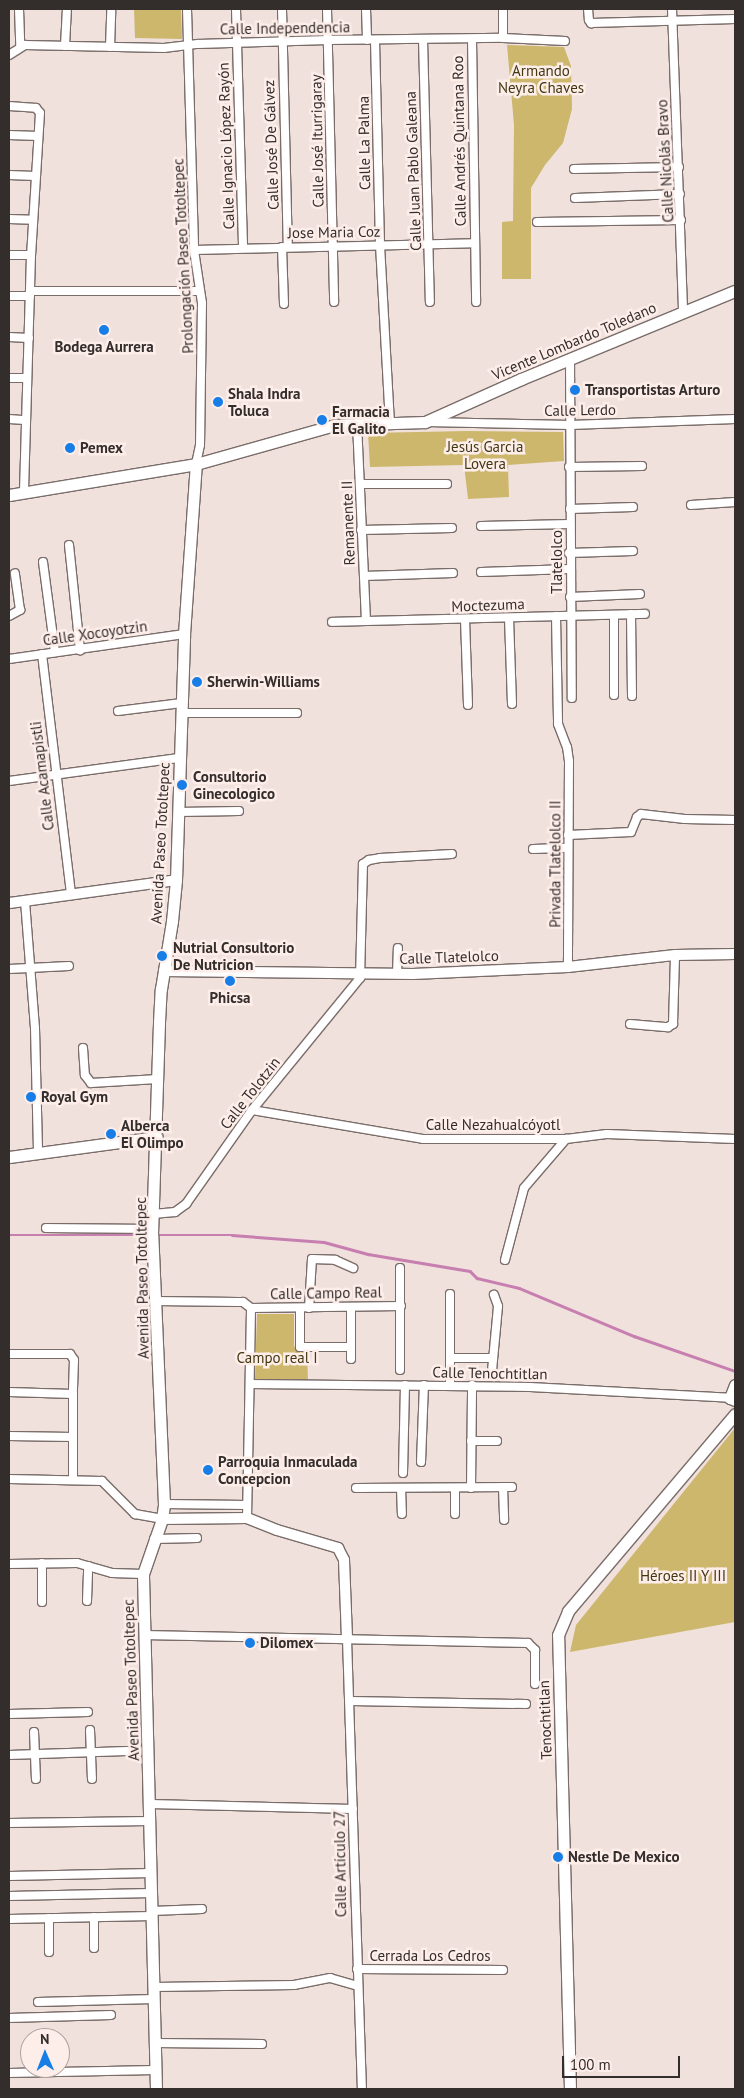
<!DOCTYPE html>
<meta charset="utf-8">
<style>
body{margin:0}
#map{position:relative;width:744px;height:2098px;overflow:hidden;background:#f0e1dd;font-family:"PT Sans",sans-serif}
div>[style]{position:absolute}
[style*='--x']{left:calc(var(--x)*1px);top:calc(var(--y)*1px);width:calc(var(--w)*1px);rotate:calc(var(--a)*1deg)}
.green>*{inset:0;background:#cdb76d}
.stream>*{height:2.5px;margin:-1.25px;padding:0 1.25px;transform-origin:1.25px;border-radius:1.25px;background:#c77fb0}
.roads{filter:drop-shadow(1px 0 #7a6d69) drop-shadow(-1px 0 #7a6d69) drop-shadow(0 1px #7a6d69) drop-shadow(0 -1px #7a6d69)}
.minor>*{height:8px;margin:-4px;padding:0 4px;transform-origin:4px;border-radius:4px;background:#fff}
.tertiary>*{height:10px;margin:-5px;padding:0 5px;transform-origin:5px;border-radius:5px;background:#fff}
.secondary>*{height:11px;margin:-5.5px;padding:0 5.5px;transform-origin:5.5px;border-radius:5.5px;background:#fff}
.dots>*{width:14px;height:14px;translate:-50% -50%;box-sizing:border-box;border:2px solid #feeeea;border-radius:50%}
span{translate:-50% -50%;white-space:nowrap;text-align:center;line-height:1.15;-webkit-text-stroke:5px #feeeea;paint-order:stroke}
.street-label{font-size:15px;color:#332d2c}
.park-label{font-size:15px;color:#423812}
.poi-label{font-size:15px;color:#332d2c;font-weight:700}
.left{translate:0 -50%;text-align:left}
.frame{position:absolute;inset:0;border:10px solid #332d2c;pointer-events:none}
.north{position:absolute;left:20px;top:2028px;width:50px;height:50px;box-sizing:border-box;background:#feeeea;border:1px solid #ada19e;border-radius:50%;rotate:359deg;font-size:14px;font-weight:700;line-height:20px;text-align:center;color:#332d2c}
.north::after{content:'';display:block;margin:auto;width:18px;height:22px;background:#167ee6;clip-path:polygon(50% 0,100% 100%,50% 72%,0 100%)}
.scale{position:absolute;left:562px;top:2056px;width:118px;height:22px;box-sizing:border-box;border:2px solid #332d2c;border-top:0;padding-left:6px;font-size:15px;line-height:18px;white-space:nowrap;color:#332d2c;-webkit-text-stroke:4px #feeeea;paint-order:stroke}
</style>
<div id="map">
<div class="green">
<div style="clip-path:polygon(134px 9px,181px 9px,182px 39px,135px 38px)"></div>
<div style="clip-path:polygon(507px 45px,564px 47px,571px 66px,572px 109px,563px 143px,545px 165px,531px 188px,531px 279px,502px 279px,502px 222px,513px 221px,514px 125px)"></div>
<div style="clip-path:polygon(467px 431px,563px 432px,564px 461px,508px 465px,509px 497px,468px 499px,464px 465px,370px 467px,368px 433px)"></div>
<div style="clip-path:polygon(257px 1314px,294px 1314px,294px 1346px,299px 1351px,307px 1352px,308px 1380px,255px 1379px)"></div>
<div style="clip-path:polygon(735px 1428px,735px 1622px,570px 1652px,576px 1625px)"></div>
</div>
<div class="stream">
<div style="--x:9;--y:1235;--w:141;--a:0"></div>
<div style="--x:155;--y:1235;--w:77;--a:0"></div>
<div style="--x:232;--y:1235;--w:92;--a:4.4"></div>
<div style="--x:324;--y:1242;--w:46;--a:15.3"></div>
<div style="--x:368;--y:1254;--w:103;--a:9.5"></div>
<div style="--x:470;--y:1271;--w:10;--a:45"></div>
<div style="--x:477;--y:1278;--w:43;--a:13.4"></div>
<div style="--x:519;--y:1288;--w:125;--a:22.7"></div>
<div style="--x:634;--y:1336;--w:107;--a:19.1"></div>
</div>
<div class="roads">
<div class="minor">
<div style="--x:19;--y:9;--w:38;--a:88"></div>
<div style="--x:187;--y:9;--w:241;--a:88.3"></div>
<div style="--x:194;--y:250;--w:54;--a:81.4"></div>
<div style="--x:202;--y:303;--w:142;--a:90.8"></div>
<div style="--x:200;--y:445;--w:19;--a:102"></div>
<div style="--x:236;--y:9;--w:239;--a:88.3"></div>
<div style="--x:282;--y:9;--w:238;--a:88.6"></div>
<div style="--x:327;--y:9;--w:293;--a:88.6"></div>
<div style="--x:366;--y:9;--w:31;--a:88"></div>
<div style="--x:503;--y:9;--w:29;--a:90"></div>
<div style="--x:588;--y:9;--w:11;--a:85"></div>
<div style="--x:589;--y:20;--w:4;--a:56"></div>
<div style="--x:591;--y:23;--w:144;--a:-1.6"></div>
<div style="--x:672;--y:9;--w:303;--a:87.9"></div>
<div style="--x:423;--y:39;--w:263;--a:88.5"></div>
<div style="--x:472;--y:39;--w:263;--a:89.1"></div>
<div style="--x:375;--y:40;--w:205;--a:88.6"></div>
<div style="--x:380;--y:245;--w:178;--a:86.8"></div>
<div style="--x:65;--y:46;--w:35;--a:-87"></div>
<div style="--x:110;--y:47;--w:36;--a:-88"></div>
<div style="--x:9;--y:55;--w:19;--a:-32"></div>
<div style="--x:25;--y:45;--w:139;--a:1.2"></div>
<div style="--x:164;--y:48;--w:34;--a:-7"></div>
<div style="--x:198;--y:44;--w:130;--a:-1.8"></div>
<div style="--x:328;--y:40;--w:175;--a:-0.7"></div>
<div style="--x:503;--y:38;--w:62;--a:2.8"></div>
<div style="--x:9;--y:106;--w:27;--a:4"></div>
<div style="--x:36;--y:108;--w:6;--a:51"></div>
<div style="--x:40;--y:113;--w:142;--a:93.6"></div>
<div style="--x:31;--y:255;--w:238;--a:91.7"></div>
<div style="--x:9;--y:135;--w:29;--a:2"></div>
<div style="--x:574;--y:169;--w:105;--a:-1.1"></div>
<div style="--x:9;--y:175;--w:26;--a:2"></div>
<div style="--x:575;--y:198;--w:105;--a:-2.2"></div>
<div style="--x:9;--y:219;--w:24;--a:2"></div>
<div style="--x:537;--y:222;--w:144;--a:-0.8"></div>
<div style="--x:282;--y:247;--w:57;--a:88"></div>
<div style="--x:194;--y:250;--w:280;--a:-1.4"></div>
<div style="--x:9;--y:255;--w:22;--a:0"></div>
<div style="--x:31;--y:291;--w:168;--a:0"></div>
<div style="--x:9;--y:296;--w:21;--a:0"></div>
<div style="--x:9;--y:337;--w:20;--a:3"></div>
<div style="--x:570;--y:359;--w:339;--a:89.7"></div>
<div style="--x:9;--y:378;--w:18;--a:0"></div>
<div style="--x:9;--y:419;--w:16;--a:4"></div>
<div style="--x:427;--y:422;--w:143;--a:1.2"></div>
<div style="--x:570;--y:425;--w:165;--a:-2.1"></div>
<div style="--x:357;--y:423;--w:198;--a:87.4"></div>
<div style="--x:569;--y:467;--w:73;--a:-0.8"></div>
<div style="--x:360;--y:484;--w:87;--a:0"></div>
<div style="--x:691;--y:505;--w:44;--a:-3.9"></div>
<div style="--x:570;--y:509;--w:63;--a:-1.8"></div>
<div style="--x:481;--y:526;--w:89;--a:-1.3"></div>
<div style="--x:361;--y:530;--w:91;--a:-1.3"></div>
<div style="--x:69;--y:545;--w:106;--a:84"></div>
<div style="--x:569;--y:553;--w:64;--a:-1.8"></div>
<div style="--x:43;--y:562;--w:91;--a:82.4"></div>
<div style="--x:481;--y:572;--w:89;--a:-1.9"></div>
<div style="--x:364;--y:576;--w:89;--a:-1.9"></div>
<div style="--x:570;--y:597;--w:70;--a:-2.5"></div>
<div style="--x:631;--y:614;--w:82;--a:89.3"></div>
<div style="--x:9;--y:616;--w:13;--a:-29"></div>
<div style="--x:20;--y:610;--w:37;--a:-98"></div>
<div style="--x:556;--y:616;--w:108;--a:88.9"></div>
<div style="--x:558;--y:724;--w:25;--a:69"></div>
<div style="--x:567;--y:747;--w:14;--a:82"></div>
<div style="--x:569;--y:761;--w:206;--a:90.3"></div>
<div style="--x:509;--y:618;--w:86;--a:88"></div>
<div style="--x:465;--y:619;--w:86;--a:88"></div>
<div style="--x:332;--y:622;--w:313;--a:-1.5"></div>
<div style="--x:42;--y:654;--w:243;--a:83.1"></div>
<div style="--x:9;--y:659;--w:177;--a:-8.1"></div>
<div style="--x:614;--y:695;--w:80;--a:-90"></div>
<div style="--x:118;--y:711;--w:64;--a:-7.2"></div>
<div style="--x:181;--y:713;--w:116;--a:0"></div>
<div style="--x:9;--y:781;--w:173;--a:-7.7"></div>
<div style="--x:178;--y:812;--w:61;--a:-0.9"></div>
<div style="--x:568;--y:835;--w:63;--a:-2.7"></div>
<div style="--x:631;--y:832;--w:16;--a:-68"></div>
<div style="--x:637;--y:817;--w:5;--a:-37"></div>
<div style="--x:641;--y:814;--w:44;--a:6.5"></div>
<div style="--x:685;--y:819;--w:50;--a:1.1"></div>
<div style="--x:533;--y:849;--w:35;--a:-2"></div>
<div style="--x:25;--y:901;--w:127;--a:85.5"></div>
<div style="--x:35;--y:1028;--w:125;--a:88.6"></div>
<div style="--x:9;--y:969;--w:60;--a:-2.9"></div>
<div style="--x:397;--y:974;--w:26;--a:-88"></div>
<div style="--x:630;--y:1024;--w:38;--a:5"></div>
<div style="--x:668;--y:1027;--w:6;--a:-31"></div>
<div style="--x:673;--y:1024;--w:69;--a:-88.3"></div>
<div style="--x:83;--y:1048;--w:27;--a:86"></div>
<div style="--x:85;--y:1075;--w:10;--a:53"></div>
<div style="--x:91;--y:1083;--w:67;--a:-3.4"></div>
<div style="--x:252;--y:1110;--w:173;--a:9.6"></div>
<div style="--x:423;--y:1139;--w:143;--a:0"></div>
<div style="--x:566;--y:1139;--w:41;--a:-7"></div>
<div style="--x:607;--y:1134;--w:128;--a:2.2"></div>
<div style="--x:153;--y:1214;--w:22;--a:-5"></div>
<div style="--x:175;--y:1212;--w:14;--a:-36"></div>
<div style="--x:186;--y:1204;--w:115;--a:-54.9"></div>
<div style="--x:252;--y:1110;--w:171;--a:-50.7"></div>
<div style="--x:360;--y:978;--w:114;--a:-88.5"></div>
<div style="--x:363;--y:864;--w:7;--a:-34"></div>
<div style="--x:369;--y:860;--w:11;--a:-10"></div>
<div style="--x:380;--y:858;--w:72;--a:-3.2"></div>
<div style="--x:46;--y:1228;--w:106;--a:0.5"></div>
<div style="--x:505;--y:1260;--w:74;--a:-75.2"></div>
<div style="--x:524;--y:1188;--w:65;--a:-49.4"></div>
<div style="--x:155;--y:1301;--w:83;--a:0.7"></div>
<div style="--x:238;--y:1302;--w:5;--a:0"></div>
<div style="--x:243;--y:1302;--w:10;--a:37"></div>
<div style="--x:251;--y:1308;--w:150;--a:-0.8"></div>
<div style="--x:300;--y:1308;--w:39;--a:90"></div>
<div style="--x:300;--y:1347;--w:51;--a:0"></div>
<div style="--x:309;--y:1308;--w:49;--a:-86.5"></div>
<div style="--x:312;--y:1259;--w:23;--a:2"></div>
<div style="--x:335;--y:1260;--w:20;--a:24"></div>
<div style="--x:9;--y:1354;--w:61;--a:0"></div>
<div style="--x:70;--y:1354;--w:7;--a:56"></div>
<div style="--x:74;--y:1360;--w:34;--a:92"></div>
<div style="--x:450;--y:1358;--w:43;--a:0"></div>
<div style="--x:351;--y:1359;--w:51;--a:-90"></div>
<div style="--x:400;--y:1370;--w:102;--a:-90"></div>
<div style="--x:492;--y:1371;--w:65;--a:-84.7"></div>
<div style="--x:498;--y:1306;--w:12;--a:-110"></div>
<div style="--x:250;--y:1384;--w:280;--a:0.6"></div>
<div style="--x:530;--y:1387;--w:200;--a:3.1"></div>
<div style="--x:450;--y:1385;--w:91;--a:-90"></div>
<div style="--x:9;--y:1392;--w:64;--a:1.8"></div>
<div style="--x:73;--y:1394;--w:85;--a:90"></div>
<div style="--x:9;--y:1436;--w:64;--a:0.9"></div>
<div style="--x:471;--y:1441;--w:26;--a:0"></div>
<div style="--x:421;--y:1462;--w:77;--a:-87.8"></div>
<div style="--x:403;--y:1473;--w:88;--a:-88.7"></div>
<div style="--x:9;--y:1479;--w:93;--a:1.2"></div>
<div style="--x:102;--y:1481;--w:47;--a:45"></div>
<div style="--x:135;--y:1514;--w:27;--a:10"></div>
<div style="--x:503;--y:1487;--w:33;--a:88"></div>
<div style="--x:356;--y:1488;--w:156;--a:-0.4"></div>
<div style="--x:401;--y:1488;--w:26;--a:88"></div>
<div style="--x:471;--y:1488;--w:103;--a:-89.4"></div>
<div style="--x:164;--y:1504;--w:83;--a:0.7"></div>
<div style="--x:455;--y:1514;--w:26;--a:-90"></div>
<div style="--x:247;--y:1518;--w:210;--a:-88.9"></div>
<div style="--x:154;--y:1539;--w:43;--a:-1.3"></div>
<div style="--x:42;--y:1563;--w:39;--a:90"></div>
<div style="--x:9;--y:1564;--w:68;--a:-0.8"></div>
<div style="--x:77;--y:1563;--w:36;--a:16"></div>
<div style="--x:112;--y:1573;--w:31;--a:2"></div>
<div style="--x:87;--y:1601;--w:35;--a:-88"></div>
<div style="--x:144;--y:1635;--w:384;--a:1.2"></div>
<div style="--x:528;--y:1643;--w:10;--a:45"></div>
<div style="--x:535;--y:1650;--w:34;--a:90"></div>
<div style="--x:347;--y:1639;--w:450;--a:88.1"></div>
<div style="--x:351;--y:1701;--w:175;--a:1"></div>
<div style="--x:9;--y:1714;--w:79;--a:-1.5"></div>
<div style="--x:90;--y:1730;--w:49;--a:87.7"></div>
<div style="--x:34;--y:1732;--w:47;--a:87.6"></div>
<div style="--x:9;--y:1755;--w:118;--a:-1.9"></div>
<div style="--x:150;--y:1804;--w:203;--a:1.4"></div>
<div style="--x:9;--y:1823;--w:141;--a:-0.8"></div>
<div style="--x:9;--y:1876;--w:142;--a:-1.2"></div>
<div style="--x:9;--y:1896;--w:143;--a:-1.2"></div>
<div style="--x:152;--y:1911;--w:50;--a:-2.3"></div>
<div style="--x:94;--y:1917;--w:31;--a:90"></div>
<div style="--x:49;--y:1918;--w:34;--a:90"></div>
<div style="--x:9;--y:1919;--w:143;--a:-1.2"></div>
<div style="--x:357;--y:1969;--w:146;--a:0.4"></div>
<div style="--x:154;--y:1987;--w:140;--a:-0.8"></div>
<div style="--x:294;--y:1985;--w:37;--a:-11"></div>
<div style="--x:330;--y:1978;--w:29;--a:16"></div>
<div style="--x:38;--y:2002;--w:116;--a:-1.5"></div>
<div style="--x:9;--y:2018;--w:102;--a:-1.7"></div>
<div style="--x:155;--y:2043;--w:107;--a:0.5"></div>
<div style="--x:9;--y:2073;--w:146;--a:-1.2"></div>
</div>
<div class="tertiary">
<div style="--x:9;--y:903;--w:169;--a:-7.8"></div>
<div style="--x:164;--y:971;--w:249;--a:0.7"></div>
<div style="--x:413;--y:974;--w:155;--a:-2.6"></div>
<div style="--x:568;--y:967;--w:108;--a:-6.4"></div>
<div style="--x:675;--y:955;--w:60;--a:-1"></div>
<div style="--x:162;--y:1519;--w:85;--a:-0.7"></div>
<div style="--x:247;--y:1518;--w:32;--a:22"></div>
<div style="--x:277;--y:1530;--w:64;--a:16.4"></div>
<div style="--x:338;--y:1548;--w:13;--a:63"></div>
<div style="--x:344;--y:1560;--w:79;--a:87.8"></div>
</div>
<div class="secondary">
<div style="--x:9;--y:495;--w:190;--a:-9.4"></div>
<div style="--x:196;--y:464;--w:144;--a:-15.7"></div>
<div style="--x:335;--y:425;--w:90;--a:-1.9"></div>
<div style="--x:425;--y:422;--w:105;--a:-24.1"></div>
<div style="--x:521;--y:379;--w:231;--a:-22.4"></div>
<div style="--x:9;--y:1157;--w:149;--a:-7.7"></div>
<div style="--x:735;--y:1385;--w:14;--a:111"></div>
<div style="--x:730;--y:1398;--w:5;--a:22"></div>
<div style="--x:156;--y:2089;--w:515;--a:-91.45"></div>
<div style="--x:143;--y:1574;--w:58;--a:-70.9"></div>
<div style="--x:162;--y:1519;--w:15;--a:-82"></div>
<div style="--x:164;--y:1504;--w:270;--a:-92.5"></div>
<div style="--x:152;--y:1234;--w:212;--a:-88.1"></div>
<div style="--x:159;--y:1022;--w:33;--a:-87"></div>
<div style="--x:161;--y:989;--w:69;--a:-80.8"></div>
<div style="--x:172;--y:921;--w:41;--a:-84.4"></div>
<div style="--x:176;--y:880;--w:246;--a:-88.1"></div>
<div style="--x:184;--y:634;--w:170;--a:-86"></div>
<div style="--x:570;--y:2089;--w:454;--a:-91.5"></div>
<div style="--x:558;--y:1635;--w:26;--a:-67"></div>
<div style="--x:568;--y:1611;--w:258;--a:-49.7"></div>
</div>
</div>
<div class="dots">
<div style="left:104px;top:330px;background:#167ee6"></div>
<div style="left:575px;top:390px;background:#167ee6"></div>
<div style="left:218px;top:402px;background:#167ee6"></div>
<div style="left:322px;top:420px;background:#167ee6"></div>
<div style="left:70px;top:448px;background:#167ee6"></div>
<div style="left:197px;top:682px;background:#167ee6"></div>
<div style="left:182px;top:785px;background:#167ee6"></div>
<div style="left:162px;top:956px;background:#167ee6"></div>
<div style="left:230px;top:981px;background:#167ee6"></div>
<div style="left:31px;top:1097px;background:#167ee6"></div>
<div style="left:111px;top:1134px;background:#167ee6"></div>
<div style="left:208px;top:1470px;background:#167ee6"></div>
<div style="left:250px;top:1643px;background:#167ee6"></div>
<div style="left:558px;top:1857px;background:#167ee6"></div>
</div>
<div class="street-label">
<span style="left:285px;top:28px;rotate:-1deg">Calle Independencia</span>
<span style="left:317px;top:141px;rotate:-91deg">Calle José Iturrigaray</span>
<span style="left:459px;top:141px;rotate:-91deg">Calle Andrés Quintana Roo</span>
<span style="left:364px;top:143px;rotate:-91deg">Calle La Palma</span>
<span style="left:271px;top:145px;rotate:-92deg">Calle José De Gálvez</span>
<span style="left:226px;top:146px;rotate:-92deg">Calle Ignacio López Rayón</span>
<span style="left:665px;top:161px;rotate:-93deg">Calle Nicolás Bravo</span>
<span style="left:413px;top:171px;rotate:-92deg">Calle Juan Pablo Galeana</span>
<span style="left:334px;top:232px;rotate:-1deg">Jose Maria Coz</span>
<span style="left:183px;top:256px;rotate:-93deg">Prolongación Paseo Totoltepec</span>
<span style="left:574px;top:341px;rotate:-23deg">Vicente Lombardo Toledano</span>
<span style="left:580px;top:410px;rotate:-1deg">Calle Lerdo</span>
<span style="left:348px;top:523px;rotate:-92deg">Remanente II</span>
<span style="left:557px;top:562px;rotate:-90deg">Tlatelolco</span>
<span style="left:488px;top:605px;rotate:-2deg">Moctezuma</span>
<span style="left:95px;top:633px;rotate:-8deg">Calle Xocoyotzin</span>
<span style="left:42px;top:776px;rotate:-97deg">Calle Acamapistli</span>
<span style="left:160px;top:843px;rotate:-87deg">Avenida Paseo Totoltepec</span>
<span style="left:555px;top:864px;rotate:-90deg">Privada Tlatelolco II</span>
<span style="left:449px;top:957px;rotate:-2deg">Calle Tlatelolco</span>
<span style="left:250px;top:1093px;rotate:-52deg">Calle Tolotzin</span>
<span style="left:493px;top:1125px">Calle Nezahualcóyotl</span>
<span style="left:142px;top:1278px;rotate:-91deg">Avenida Paseo Totoltepec</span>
<span style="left:326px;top:1293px;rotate:-1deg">Calle Campo Real</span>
<span style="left:490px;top:1373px;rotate:1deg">Calle Tenochtitlan</span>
<span style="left:131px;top:1680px;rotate:-92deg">Avenida Paseo Totoltepec</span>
<span style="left:545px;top:1720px;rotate:-92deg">Tenochtitlan</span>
<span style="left:340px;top:1864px;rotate:-91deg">Calle Artículo 27</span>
<span style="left:430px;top:1956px">Cerrada Los Cedros</span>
</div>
<div class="park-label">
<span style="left:541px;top:79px">Armando<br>Neyra Chaves</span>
<span style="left:485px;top:455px">Jesús Garcia<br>Lovera</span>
<span style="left:277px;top:1358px">Campo real I</span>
<span style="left:683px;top:1576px">Héroes II Y III</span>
</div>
<div class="poi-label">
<span style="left:104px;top:347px">Bodega Aurrera</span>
<span class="left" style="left:585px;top:390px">Transportistas Arturo</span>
<span class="left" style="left:228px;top:402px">Shala Indra<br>Toluca</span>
<span class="left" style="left:332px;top:420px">Farmacia<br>El Galito</span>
<span class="left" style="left:80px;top:448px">Pemex</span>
<span class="left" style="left:207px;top:682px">Sherwin-Williams</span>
<span class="left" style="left:193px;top:785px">Consultorio<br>Ginecologico</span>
<span class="left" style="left:173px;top:956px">Nutrial Consultorio<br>De Nutricion</span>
<span style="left:230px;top:998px">Phicsa</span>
<span class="left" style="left:41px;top:1097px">Royal Gym</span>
<span class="left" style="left:121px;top:1134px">Alberca<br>El Olimpo</span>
<span class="left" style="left:218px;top:1470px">Parroquia Inmaculada<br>Concepcion</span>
<span class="left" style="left:260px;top:1643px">Dilomex</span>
<span class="left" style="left:568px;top:1857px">Nestle De Mexico</span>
</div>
<div class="frame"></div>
<div class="north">N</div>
<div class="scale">100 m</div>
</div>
